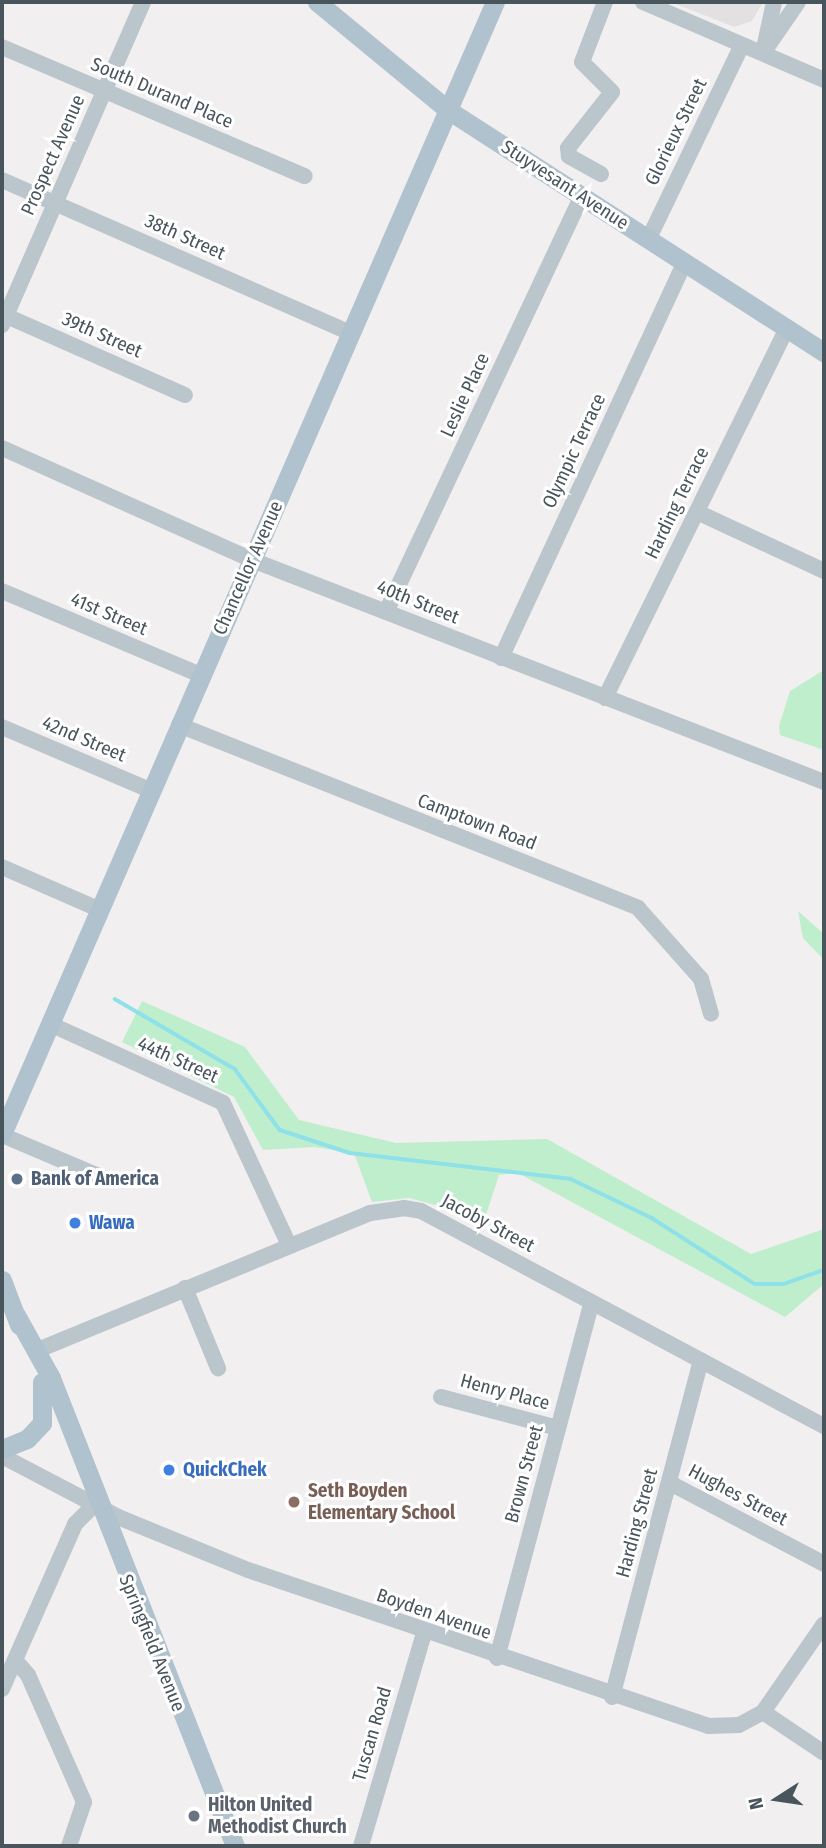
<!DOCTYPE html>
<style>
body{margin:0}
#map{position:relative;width:826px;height:1848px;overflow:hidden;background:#f2eff0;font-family:"Fira Sans Condensed",sans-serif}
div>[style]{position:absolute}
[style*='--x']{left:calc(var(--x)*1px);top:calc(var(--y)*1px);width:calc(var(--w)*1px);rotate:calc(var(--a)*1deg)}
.education>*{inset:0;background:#e3e0e1}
.green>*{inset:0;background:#bfeecc}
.stream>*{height:3.5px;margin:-1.75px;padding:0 1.75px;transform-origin:1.75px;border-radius:1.75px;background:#8ee0e9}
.minor>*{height:16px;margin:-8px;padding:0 8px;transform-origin:8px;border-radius:8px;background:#bbc5cc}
.major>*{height:19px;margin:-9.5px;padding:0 9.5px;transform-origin:9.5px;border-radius:9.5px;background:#b0c2cd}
.dots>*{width:19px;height:19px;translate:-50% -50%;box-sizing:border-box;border:4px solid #fff;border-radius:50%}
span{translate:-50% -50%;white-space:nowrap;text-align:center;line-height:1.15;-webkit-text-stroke:6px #fff;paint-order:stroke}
.street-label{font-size:19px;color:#48555c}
.service-label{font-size:19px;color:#4e5e75;font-weight:700}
.left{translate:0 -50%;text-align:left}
.shop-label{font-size:19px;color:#366cbe;font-weight:700}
.education-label{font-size:19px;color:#785e54;font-weight:700}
.worship-label{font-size:19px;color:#5b616d;font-weight:700}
.frame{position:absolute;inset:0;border:4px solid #48555c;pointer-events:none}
.north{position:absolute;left:742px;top:1764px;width:70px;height:70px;-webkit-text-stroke:5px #fff;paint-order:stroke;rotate:258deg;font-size:19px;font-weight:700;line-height:28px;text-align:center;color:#48555c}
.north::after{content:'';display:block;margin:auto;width:24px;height:32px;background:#48555c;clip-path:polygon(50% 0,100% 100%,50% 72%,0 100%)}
</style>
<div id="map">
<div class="education">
<div style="clip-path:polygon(671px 2px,763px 2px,752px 21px,734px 27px)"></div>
</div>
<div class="green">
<div style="clip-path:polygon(824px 670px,824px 750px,780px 735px,779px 726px,790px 691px)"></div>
<div style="clip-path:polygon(798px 911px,824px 934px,824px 960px,803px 938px)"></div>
<div style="clip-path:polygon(142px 1001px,245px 1047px,299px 1120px,396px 1143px,547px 1139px,751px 1254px,824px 1229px,824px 1284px,785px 1317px,518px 1173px,499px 1175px,485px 1218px,409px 1198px,372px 1202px,354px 1153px,314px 1147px,263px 1150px,234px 1097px,122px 1042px)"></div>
</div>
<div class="stream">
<div style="--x:115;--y:999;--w:139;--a:30.3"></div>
<div style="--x:235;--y:1069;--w:76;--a:53.6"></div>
<div style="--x:280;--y:1130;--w:74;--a:18.2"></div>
<div style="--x:350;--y:1153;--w:223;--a:6.7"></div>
<div style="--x:571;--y:1179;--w:90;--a:25.7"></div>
<div style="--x:652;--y:1218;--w:122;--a:32.7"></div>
<div style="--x:755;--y:1284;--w:29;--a:0"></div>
<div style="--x:784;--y:1284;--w:42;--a:-19.3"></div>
</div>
<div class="minor">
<div style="--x:643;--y:2;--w:197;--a:23.3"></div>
<div style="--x:2;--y:47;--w:329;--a:23.1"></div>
<div style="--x:763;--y:53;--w:62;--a:-55.5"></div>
<div style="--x:763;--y:53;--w:52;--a:-77.8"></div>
<div style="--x:601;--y:174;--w:37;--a:-151"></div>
<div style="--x:569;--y:156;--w:8;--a:-97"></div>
<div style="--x:568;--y:148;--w:71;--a:-51.8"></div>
<div style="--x:612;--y:92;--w:42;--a:-135"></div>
<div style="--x:582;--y:62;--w:64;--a:-69"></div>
<div style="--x:2;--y:180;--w:380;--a:23.7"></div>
<div style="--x:649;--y:238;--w:214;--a:-64.3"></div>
<div style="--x:2;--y:314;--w:200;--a:23.9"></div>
<div style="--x:2;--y:325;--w:352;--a:-66.4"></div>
<div style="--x:2;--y:448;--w:274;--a:24.1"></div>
<div style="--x:252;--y:560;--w:614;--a:21.21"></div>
<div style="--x:697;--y:512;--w:140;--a:24.9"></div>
<div style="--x:2;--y:591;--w:216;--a:22.9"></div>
<div style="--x:386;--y:612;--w:460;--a:-64.8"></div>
<div style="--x:501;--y:658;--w:437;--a:-65.1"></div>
<div style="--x:605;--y:698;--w:412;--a:-63.8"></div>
<div style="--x:179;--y:725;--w:494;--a:21.7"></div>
<div style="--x:638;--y:908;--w:95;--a:48.4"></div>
<div style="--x:701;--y:979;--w:36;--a:74"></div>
<div style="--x:2;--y:727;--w:161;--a:23.1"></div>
<div style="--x:2;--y:867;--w:105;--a:23.6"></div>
<div style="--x:50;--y:1024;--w:190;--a:24.5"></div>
<div style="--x:223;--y:1103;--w:157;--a:65.1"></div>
<div style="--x:2;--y:1135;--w:108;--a:23"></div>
<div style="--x:185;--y:1288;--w:87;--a:67.6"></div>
<div style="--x:38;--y:1350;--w:359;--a:-22.4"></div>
<div style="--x:370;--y:1213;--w:34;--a:-8"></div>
<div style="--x:404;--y:1208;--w:17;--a:10"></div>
<div style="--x:421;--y:1211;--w:457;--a:28.1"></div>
<div style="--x:441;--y:1397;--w:121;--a:14.8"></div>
<div style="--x:2;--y:1456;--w:131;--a:27.7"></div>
<div style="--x:118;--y:1517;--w:140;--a:22.2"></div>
<div style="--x:248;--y:1570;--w:486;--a:18.7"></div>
<div style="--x:708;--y:1726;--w:31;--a:-2"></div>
<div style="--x:739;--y:1725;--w:27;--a:-28"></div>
<div style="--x:763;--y:1712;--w:107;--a:-55.3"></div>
<div style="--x:670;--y:1483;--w:174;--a:27.7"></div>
<div style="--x:497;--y:1658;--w:368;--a:-75.1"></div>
<div style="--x:15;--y:1660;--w:20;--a:49"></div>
<div style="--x:28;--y:1675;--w:139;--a:66.2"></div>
<div style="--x:84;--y:1802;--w:46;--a:108.8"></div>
<div style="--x:2;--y:1689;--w:180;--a:-66.1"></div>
<div style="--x:75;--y:1524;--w:30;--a:-45"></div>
<div style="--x:612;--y:1697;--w:348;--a:-75.2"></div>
<div style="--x:763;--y:1712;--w:73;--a:33.9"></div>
<div style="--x:361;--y:1846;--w:222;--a:-73.5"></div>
</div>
<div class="major">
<div style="--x:317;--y:2;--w:170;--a:39.5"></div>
<div style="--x:448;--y:110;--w:447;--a:32.8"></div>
<div style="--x:2;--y:1134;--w:1235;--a:-66.47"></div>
<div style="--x:2;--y:1280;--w:48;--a:69.3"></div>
<div style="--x:16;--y:1315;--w:72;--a:60.9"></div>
<div style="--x:51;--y:1378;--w:503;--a:68.54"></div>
<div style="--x:2;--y:1449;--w:27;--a:-22"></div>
<div style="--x:27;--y:1439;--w:22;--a:-47"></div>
<div style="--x:42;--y:1423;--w:41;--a:-90"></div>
</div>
<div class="dots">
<div style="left:17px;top:1179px;background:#5c6f8a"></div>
<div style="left:75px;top:1223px;background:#3f7fe0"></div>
<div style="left:169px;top:1470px;background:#3f7fe0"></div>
<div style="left:294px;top:1502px;background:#8d6e63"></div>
<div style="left:194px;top:1816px;background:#6b7280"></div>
</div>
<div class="street-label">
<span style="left:162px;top:93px;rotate:23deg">South Durand Place</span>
<span style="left:676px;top:132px;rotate:-64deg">Glorieux Street</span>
<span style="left:53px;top:155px;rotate:-66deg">Prospect Avenue</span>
<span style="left:565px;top:185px;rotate:33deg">Stuyvesant Avenue</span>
<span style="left:185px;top:237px;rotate:24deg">38th Street</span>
<span style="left:102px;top:335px;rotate:24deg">39th Street</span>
<span style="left:465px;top:395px;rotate:-65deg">Leslie Place</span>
<span style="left:574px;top:451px;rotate:-65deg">Olympic Terrace</span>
<span style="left:677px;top:503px;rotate:-64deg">Harding Terrace</span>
<span style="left:248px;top:568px;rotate:-66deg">Chancellor Avenue</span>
<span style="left:418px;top:602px;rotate:22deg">40th Street</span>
<span style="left:109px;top:614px;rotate:23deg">41st Street</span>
<span style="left:84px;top:739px;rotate:23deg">42nd Street</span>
<span style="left:477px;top:822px;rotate:21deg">Camptown Road</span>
<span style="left:178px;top:1060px;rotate:24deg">44th Street</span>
<span style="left:488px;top:1223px;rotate:28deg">Jacoby Street</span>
<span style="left:505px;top:1392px;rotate:15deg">Henry Place</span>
<span style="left:524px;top:1474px;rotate:-75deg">Brown Street</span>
<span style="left:738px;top:1495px;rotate:28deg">Hughes Street</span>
<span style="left:637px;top:1523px;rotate:-75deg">Harding Street</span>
<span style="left:434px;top:1614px;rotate:19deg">Boyden Avenue</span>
<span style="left:152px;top:1643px;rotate:68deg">Springfield Avenue</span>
<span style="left:372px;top:1734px;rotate:-74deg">Tuscan Road</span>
</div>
<div class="service-label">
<span class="left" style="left:31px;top:1179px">Bank of America</span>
</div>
<div class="shop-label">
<span class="left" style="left:89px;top:1223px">Wawa</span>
<span class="left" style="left:183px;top:1470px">QuickChek</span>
</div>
<div class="education-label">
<span class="left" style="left:308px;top:1502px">Seth Boyden<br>Elementary School</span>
</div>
<div class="worship-label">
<span class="left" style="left:208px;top:1816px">Hilton United<br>Methodist Church</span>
</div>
<div class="frame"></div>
<div class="north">N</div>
</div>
